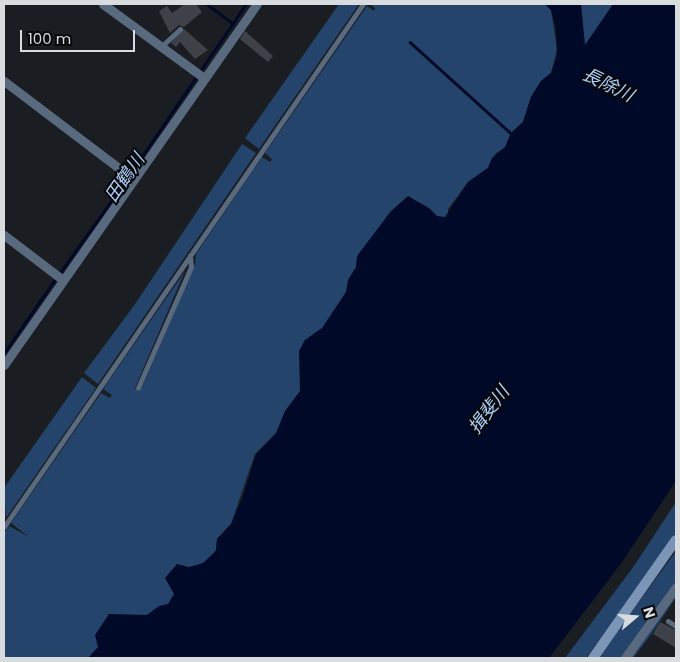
<!DOCTYPE html>
<meta charset="utf-8">
<style>
body{margin:0}
#map{position:relative;width:680px;height:662px;overflow:hidden;background:#1a1e23;font-family:Poppins,"Noto Sans JP",sans-serif}
div>[style]{position:absolute}
[style*='--x']{left:calc(var(--x)*1px);top:calc(var(--y)*1px);width:calc(var(--w)*1px);rotate:calc(var(--a)*1deg)}
.green>*{inset:0;background:#24446c}
.water>*{inset:0;background:#000a28}
.stream>*{height:2.5px;margin:-1.25px;padding:0 1.25px;transform-origin:1.25px;border-radius:1.25px;background:#000a28}
.building>*{inset:0;background:#3e4248}
.lane>*{height:4.5px;margin:-2.25px;padding:0 2.25px;transform-origin:2.25px;border-radius:2.25px;background:#59697e}
.street>*{height:9px;margin:-4.5px;padding:0 4.5px;transform-origin:4.5px;border-radius:4.5px;background:#59697e}
.secondary>*{height:10px;margin:-5px;padding:0 5px;transform-origin:5px;border-radius:5px;background:#7a95b6}
span{translate:-50% -50%;white-space:nowrap;text-align:center;line-height:1.15;-webkit-text-stroke:4px #07080a;paint-order:stroke}
.water-label{font-size:18px;color:#aecffa;font-style:italic}
.frame{position:absolute;inset:0;border:5px solid #d9dcdf;pointer-events:none}
.north{position:absolute;left:610px;top:592px;width:50px;height:50px;-webkit-text-stroke:4px #07080a;paint-order:stroke;rotate:72deg;font-size:14px;font-weight:700;line-height:20px;text-align:center;color:#d9dcdf}
.north::after{content:'';display:block;margin:auto;width:18px;height:22px;background:#d9dcdf;clip-path:polygon(50% 0,100% 100%,50% 72%,0 100%)}
.scale{position:absolute;left:20px;top:30px;width:115px;height:22px;box-sizing:border-box;border:2px solid #d9dcdf;border-top:0;padding-left:6px;font-size:15px;line-height:18px;white-space:nowrap;color:#d9dcdf;-webkit-text-stroke:4px #07080a;paint-order:stroke}
</style>
<div id="map">
<div class="green">
<div style="clip-path:polygon(339px 4px,359px 4px,259px 149px,245px 138px)"></div>
<div style="clip-path:polygon(370px 4px,545px 4px,551px 10px,557px 49px,551px 73px,541px 81px,531px 97px,523px 122px,511px 133px,505px 148px,496px 153px,488px 168px,468px 182px,448px 209px,448px 215px,411px 248px,276px 433px,255px 454px,231px 524px,217px 539px,216px 550px,181px 595px,103px 658px,4px 658px,4px 533px,9px 526px,29px 537px,11px 523px,101px 393px,110px 398px,112px 395px,103px 389px,185px 271px,135px 388px,139px 391px,143px 385px,195px 264px,196px 254px,262px 157px,270px 162px,272px 159px,265px 153px,367px 6px,374px 11px,375px 8px)"></div>
<div style="clip-path:polygon(579px 4px,619px 4px,591px 50px,578px 39px)"></div>
<div style="clip-path:polygon(242px 144px,256px 153px,98px 384px,84px 373px,133px 307px)"></div>
<div style="clip-path:polygon(82px 377px,96px 388px,6px 518px,4px 488px)"></div>
<div style="clip-path:polygon(676px 502px,676px 533px,651px 570px,586px 658px,565px 658px,634px 566px)"></div>
<div style="clip-path:polygon(676px 551px,676px 583px,622px 658px,598px 658px)"></div>
<div style="clip-path:polygon(676px 590px,676px 597px,652px 633px,633px 658px,628px 658px)"></div>
</div>
<div class="water">
<div style="clip-path:polygon(545px 4px,581px 4px,585px 45px,613px 4px,676px 4px,676px 481px,620px 565px,549px 658px,88px 658px,98px 647px,95px 635px,109px 614px,147px 615px,159px 606px,168px 604px,174px 594px,165px 578px,177px 564px,189px 567px,203px 563px,216px 551px,217px 539px,231px 524px,243px 496px,256px 454px,276px 433px,285px 411px,300px 391px,299px 351px,305px 340px,322px 328px,346px 292px,348px 280px,356px 267px,357px 256px,391px 211px,408px 196px,429px 208px,437px 216px,445px 217px,468px 182px,488px 168px,492px 158px,505px 147px,511px 133px,523px 122px,531px 97px,541px 81px,551px 73px,557px 56px,556px 29px,551px 10px)"></div>
</div>
<div class="stream">
<div style="--x:207;--y:4;--w:31;--a:37"></div>
<div style="--x:410;--y:42;--w:139;--a:42.1"></div>
<div style="--x:130;--y:174;--w:206;--a:-55.7"></div>
<div style="--x:59;--y:274;--w:117;--a:-54.4"></div>
<div style="--x:4;--y:353;--w:91;--a:-55.3"></div>
</div>
<div class="building">
<div style="clip-path:polygon(185px 4px,196px 4px,202px 12px,184px 27px,179px 25px,170px 33px,159px 11px,167px 6px,172px 13px)"></div>
<div style="clip-path:polygon(184px 29px,208px 50px,195px 59px,180px 42px,176px 47px,171px 43px)"></div>
<div style="clip-path:polygon(245px 31px,273px 56px,268px 62px,240px 39px)"></div>
<div style="clip-path:polygon(660px 622px,676px 630px,676px 648px,653px 634px)"></div>
</div>
<div class="lane">
<div style="--x:161;--y:47;--w:26;--a:-43"></div>
<div style="--x:138;--y:388;--w:132;--a:-66.3"></div>
<div style="--x:191;--y:267;--w:11;--a:-95"></div>
<div style="--x:4;--y:527;--w:634;--a:-55.53"></div>
<div style="--x:668;--y:621;--w:9;--a:32"></div>
</div>
<div class="street">
<div style="--x:103;--y:4;--w:125;--a:36.2"></div>
<div style="--x:4;--y:81;--w:162;--a:37.2"></div>
<div style="--x:4;--y:235;--w:74;--a:37.3"></div>
<div style="--x:4;--y:365;--w:441;--a:-55"></div>
<div style="--x:625;--y:658;--w:87;--a:-54.3"></div>
</div>
<div class="secondary">
<div style="--x:593;--y:658;--w:144;--a:-54.9"></div>
</div>
<div class="water-label">
<span style="left:608px;top:85px;rotate:26deg">長除川</span>
<span style="left:125px;top:178px;rotate:-55deg">田鶴川</span>
<span style="left:489px;top:410px;rotate:-53deg">揖斐川</span>
</div>
<div class="frame"></div>
<div class="north">N</div>
<div class="scale">100 m</div>
</div>
